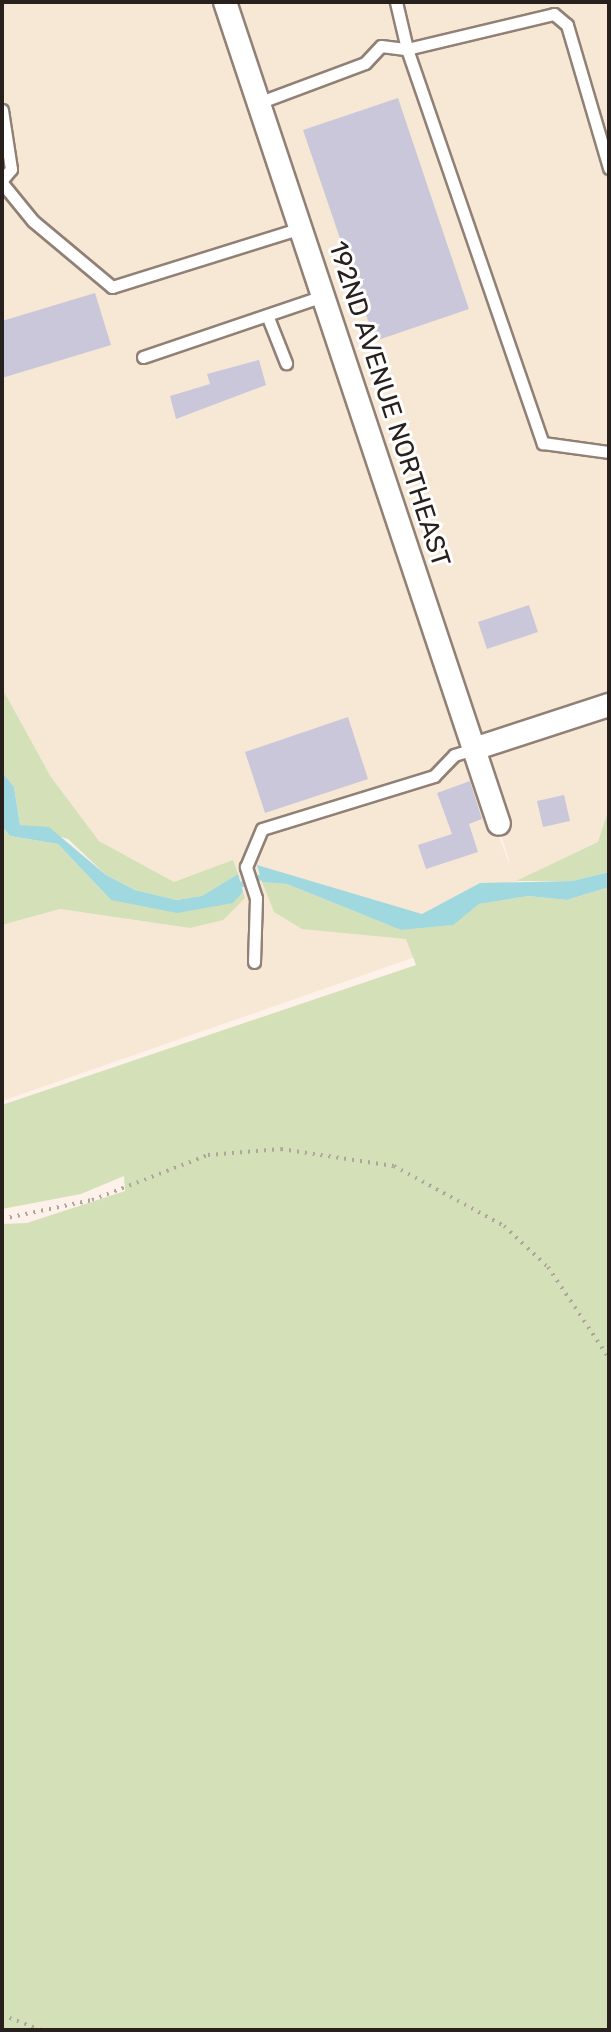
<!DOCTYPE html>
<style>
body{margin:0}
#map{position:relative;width:611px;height:2032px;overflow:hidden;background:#fdf1ea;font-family:Rubik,sans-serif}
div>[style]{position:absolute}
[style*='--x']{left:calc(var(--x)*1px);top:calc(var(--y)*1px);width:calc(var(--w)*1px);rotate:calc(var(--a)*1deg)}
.industrial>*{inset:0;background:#f7e8d5}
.green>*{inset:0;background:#d4e0b7}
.water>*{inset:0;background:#a0d8df}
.stream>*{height:6px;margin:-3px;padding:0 3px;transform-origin:3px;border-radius:3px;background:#a0d8df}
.building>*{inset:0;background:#cac7da}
.path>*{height:4px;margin-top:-2px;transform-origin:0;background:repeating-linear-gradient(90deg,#afa59f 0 2px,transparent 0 8px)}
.roads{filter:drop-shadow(2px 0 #918075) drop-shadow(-2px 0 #918075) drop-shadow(0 2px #918075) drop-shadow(0 -2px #918075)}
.lane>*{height:11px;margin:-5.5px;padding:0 5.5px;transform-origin:5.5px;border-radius:5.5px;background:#fff}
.street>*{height:22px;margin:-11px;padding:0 11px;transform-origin:11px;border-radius:11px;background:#fff}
span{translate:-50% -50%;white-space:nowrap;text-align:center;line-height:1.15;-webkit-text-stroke:6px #fff;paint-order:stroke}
.street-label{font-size:26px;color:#27201c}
.frame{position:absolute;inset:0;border:4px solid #27201c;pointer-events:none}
</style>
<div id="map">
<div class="industrial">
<div style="clip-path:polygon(evenodd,2px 2px,609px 2px,609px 808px,598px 842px,517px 881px,530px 917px,2px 1101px,2px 925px,60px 909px,191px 928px,174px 882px,99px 841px,51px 777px,2px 688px,2px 2px,430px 658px,474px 749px,510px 863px,509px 863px,430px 658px)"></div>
</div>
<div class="green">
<div style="clip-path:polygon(2px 688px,51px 777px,99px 841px,174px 882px,233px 860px,238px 874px,202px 896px,177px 900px,135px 890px,106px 875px,68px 839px,20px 825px,14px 787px,2px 772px)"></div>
<div style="clip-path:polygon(609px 808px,609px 872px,572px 881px,516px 881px,598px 842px)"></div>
<div style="clip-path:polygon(2px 826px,10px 836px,58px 844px,111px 900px,233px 903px,243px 892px,245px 898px,223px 920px,190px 928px,60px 909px,2px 925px)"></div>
<div style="clip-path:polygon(262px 882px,287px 884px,401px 930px,452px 925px,479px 904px,528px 896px,567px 900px,609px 887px,609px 2030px,2px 2030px,2px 1224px,27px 1223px,125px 1191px,124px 1176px,81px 1194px,2px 1209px,2px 1105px,416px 965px,406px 939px,302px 929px,274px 912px)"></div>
</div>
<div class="water">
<div style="clip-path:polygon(2px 772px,14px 787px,20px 825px,49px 827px,106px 875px,135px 890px,177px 900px,202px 896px,238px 874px,243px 892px,233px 903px,177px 913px,111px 900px,58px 844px,10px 836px,2px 826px)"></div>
<div style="clip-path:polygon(257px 865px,422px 914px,480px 883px,572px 881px,609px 872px,609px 887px,567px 900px,528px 896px,479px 904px,453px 925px,401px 930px,287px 884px,262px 882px)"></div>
</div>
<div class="stream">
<div style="--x:237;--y:886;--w:33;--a:-20"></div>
</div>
<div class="building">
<div style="clip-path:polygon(398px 98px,469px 309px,375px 341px,303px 130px)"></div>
<div style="clip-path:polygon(95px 293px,111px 345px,2px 378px,2px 321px)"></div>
<div style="clip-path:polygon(259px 360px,266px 385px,176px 419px,170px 396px,210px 384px,207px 374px)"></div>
<div style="clip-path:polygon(529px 605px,538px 632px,487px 649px,478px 622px)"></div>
<div style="clip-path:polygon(348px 717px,368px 779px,265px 813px,245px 752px)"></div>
<div style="clip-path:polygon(470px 781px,482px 819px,469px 824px,478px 852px,426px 869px,418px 845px,452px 834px,437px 793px)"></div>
<div style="clip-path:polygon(564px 795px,570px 821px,543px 827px,537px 801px)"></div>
</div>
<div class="path">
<div style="--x:2;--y:1219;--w:92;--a:-11.9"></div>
<div style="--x:92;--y:1200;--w:124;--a:-21.2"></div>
<div style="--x:208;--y:1155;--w:73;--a:-4.7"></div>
<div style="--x:281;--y:1149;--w:114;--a:8.6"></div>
<div style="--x:394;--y:1166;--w:125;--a:28.6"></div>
<div style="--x:504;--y:1226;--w:60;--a:43"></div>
<div style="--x:548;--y:1267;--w:110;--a:56.2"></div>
<div style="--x:2;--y:2015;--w:42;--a:21"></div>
</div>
<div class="roads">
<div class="lane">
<div style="--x:396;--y:2;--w:48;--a:76.8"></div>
<div style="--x:407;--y:49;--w:417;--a:71"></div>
<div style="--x:543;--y:443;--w:67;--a:7.8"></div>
<div style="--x:258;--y:103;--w:114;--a:-20.5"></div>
<div style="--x:365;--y:63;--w:23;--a:-47"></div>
<div style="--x:381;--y:46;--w:26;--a:7"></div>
<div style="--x:407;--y:49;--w:151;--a:-13.4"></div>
<div style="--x:554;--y:14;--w:17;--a:40"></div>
<div style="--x:567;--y:25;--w:149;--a:73.6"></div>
<div style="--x:2;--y:110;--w:60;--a:81.3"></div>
<div style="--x:11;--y:169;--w:14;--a:129"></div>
<div style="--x:2;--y:183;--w:49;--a:50.8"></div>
<div style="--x:33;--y:221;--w:103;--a:39.9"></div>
<div style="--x:112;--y:287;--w:198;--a:-17.3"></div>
<div style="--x:267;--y:315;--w:52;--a:68.4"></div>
<div style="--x:143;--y:357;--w:190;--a:-18.7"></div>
<div style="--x:254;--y:962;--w:64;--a:-88.2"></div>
<div style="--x:256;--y:898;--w:33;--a:-108"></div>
<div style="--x:246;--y:867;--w:41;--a:-67.2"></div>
<div style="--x:262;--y:829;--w:180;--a:-17.1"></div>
<div style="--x:434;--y:776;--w:29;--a:-46"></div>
<div style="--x:454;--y:755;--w:21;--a:-17"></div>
</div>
<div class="street">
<div style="--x:225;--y:2;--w:866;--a:71.57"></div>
<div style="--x:474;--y:749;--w:142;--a:-18.1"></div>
</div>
</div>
<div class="street-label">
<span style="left:389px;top:404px;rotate:72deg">192ND AVENUE NORTHEAST</span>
</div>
<div class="frame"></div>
</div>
